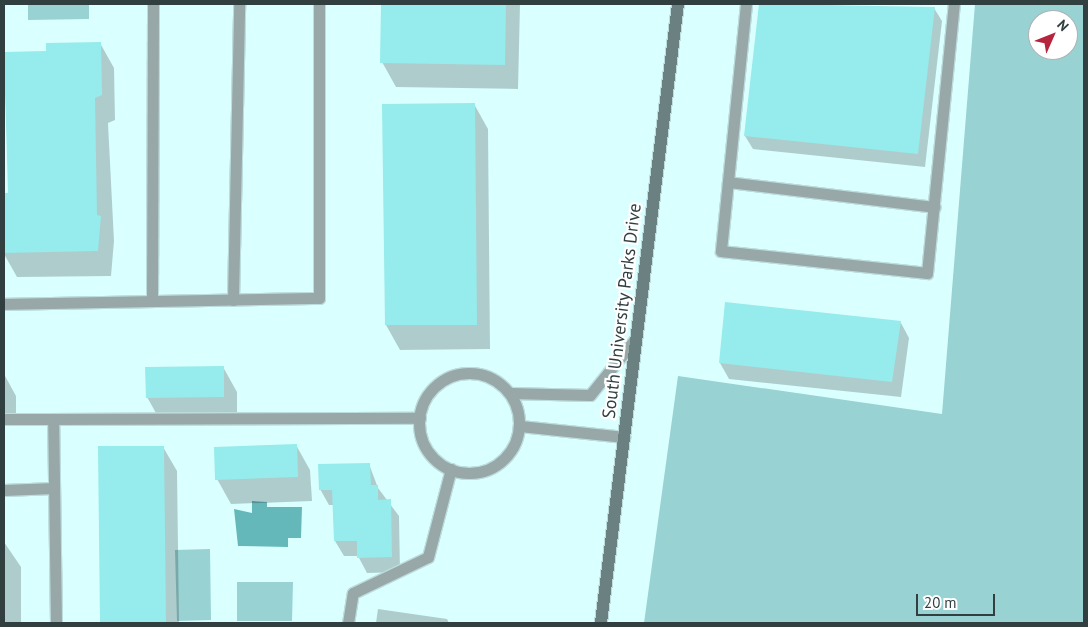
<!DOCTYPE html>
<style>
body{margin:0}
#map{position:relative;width:1088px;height:627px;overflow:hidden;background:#daffff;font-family:"PT Sans",sans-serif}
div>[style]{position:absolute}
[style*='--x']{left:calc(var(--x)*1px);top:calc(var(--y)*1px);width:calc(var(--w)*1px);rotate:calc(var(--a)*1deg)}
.green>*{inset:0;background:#98d2d3}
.water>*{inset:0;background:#64b8ba}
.shadow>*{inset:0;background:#0003}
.building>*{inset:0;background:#96ebec}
.roads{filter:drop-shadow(1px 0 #bcdcdd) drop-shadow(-1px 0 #bcdcdd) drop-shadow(0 1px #bcdcdd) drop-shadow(0 -1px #bcdcdd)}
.service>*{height:11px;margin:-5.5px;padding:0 5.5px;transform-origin:5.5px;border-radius:5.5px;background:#98a7a7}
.service>.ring{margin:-5.5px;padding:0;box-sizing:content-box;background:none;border:11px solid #98a7a7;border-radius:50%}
.secondary>*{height:12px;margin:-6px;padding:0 6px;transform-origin:6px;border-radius:6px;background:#6b8181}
span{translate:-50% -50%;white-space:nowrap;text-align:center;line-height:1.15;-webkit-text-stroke:4.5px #fff;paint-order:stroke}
.street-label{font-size:18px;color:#313f40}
.frame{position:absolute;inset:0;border:5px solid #313f40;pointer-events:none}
.north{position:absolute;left:1028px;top:10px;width:50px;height:50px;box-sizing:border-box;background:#fff;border:1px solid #adb2b3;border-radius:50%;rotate:46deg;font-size:14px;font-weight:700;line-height:20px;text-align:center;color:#313f40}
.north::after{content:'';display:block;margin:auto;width:18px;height:22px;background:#b6243d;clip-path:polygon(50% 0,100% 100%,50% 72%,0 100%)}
.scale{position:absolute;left:916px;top:594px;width:79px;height:22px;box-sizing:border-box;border:2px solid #313f40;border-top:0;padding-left:6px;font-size:15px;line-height:18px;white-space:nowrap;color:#313f40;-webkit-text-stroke:4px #fff;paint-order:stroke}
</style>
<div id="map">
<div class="green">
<div style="clip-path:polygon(28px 4px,89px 4px,89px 19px,28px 20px)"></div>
<div style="clip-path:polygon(evenodd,975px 4px,1084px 4px,1084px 623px,644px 623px,678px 376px,942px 414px,975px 4px,1038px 20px,1068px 20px,1068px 50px,1038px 50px,1038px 20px)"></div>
<div style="clip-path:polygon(210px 549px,211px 620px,177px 621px,175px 550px)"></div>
<div style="clip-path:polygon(237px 582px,293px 582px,292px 621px,237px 621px)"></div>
</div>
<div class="water">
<div style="clip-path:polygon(252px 501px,267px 502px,267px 507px,302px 507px,301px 538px,288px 538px,288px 547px,238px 546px,234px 509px,252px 513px)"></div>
</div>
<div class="shadow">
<div style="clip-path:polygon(426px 4px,520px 4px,518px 89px,396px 87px,382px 62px)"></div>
<div style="clip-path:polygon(760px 4px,934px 8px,942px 21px,925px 167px,753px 149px,745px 136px)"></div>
<div style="clip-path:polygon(100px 43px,114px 68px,115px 120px,108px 123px,114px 241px,111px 276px,17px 277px,4px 254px,4px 194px,9px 194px,4px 53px,48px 52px)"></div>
<div style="clip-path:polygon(474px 104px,488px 129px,490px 349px,400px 350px,386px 325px,384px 105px)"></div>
<div style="clip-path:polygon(901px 323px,909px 338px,901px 397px,729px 379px,720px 363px)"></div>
<div style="clip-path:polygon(223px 367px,237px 392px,237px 421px,161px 422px,147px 397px)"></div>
<div style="clip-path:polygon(4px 374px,16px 396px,16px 423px,4px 423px)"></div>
<div style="clip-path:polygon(296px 445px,310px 470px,312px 501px,231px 504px,217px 479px)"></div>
<div style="clip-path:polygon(163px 447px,177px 471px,179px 623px,102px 623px)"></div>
<div style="clip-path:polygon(369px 464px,378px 488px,399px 516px,400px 572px,367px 573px,358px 556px,344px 556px,335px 541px,334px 505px,329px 505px,320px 489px)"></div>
<div style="clip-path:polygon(4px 542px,21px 567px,21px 623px,4px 623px)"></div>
<div style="clip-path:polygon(378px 609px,447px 619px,449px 623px,376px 623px)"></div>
</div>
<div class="building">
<div style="clip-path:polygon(506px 4px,505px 65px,380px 63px,381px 5px)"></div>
<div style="clip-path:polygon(759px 4px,935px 7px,918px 154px,744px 136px)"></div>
<div style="clip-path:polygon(101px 42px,102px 95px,95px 98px,97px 215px,101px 216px,98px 251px,4px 253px,4px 193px,8px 193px,4px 52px,46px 51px,46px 43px)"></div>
<div style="clip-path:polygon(475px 103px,477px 325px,385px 325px,382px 104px)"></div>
<div style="clip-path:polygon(725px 302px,901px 321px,892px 382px,719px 363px)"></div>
<div style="clip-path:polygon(224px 366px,224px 397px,146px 398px,145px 367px)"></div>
<div style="clip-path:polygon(297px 444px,298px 477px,215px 480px,214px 447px)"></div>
<div style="clip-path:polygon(98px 446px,164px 446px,166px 622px,100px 623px)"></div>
<div style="clip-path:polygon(370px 463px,371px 485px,378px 485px,378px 500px,391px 499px,392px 557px,357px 558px,357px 541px,334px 541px,332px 490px,319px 490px,318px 464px)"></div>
</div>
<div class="roads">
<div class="service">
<div style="--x:746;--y:4;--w:248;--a:95.8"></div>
<div style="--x:721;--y:251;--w:207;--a:6.1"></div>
<div style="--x:927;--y:273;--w:270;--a:-84.3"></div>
<div style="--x:728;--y:182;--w:208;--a:6.9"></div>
<div style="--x:233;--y:300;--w:296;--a:-88.8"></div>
<div style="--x:152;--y:301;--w:297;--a:-89.8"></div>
<div style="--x:4;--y:304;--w:315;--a:-1.1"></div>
<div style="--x:319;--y:298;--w:294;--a:-90"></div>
<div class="ring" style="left:419px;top:373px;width:89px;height:89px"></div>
<div style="--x:510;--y:393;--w:80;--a:1.4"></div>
<div style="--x:590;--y:395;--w:73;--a:-51.1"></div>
<div style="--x:4;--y:419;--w:49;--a:0"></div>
<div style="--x:520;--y:426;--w:105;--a:6"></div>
<div style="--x:4;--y:490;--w:50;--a:-2.3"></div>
<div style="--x:56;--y:623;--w:204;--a:-90.8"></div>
<div style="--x:53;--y:419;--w:367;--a:-0.2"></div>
<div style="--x:348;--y:623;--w:30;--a:-81"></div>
<div style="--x:353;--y:593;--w:83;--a:-25.6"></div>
<div style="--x:428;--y:557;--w:91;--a:-75.4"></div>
</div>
<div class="secondary">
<div style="--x:601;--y:623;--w:624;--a:-82.91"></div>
</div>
</div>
<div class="street-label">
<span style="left:622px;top:311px;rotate:-83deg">South University Parks Drive</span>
</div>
<div class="frame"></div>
<div class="north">N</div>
<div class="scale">20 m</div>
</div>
